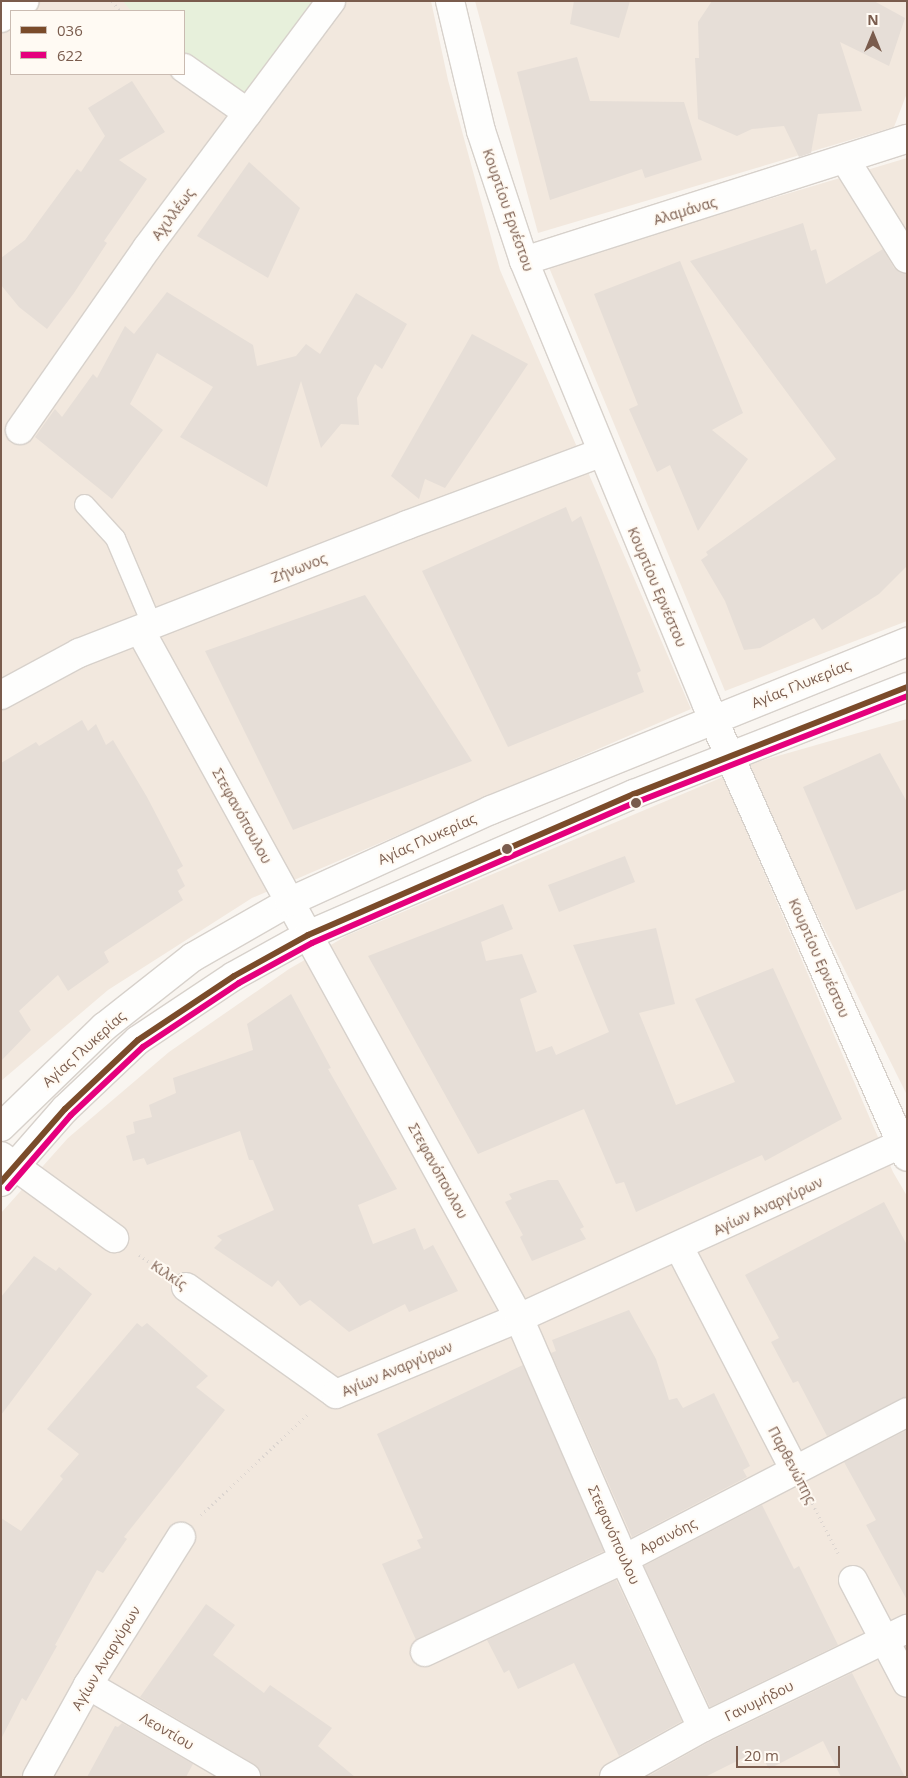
<!DOCTYPE html>
<meta charset="utf-8">
<style>
body{margin:0}
#map{position:relative;width:908px;height:1778px;overflow:hidden;background:#f9f5f0;font-family:"Open Sans",sans-serif}
div>[style]{position:absolute}
[style*='--x']{left:calc(var(--x)*1px);top:calc(var(--y)*1px);width:calc(var(--w)*1px);rotate:calc(var(--a)*1deg)}
.residential>*{inset:0;background:#f2e8de}
.green>*{inset:0;background:#e7f0db}
.building>*{inset:0;background:#e6ded7}
.path>*{height:3px;margin-top:-1.5px;transform-origin:0;background:repeating-linear-gradient(90deg,#dcd5d0 0 1px,transparent 0 5px)}
.roads{filter:drop-shadow(1px 0 #d7d1cb) drop-shadow(-1px 0 #d7d1cb) drop-shadow(0 1px #d7d1cb) drop-shadow(0 -1px #d7d1cb)}
.lane>*{height:19px;margin:-9.5px;padding:0 9.5px;transform-origin:9.5px;border-radius:9.5px;background:#fefefd}
.street>*{height:28px;margin:-14px;padding:0 14px;transform-origin:14px;border-radius:14px;background:#fefefd}
.secondary>*{height:28px;margin:-14px;padding:0 14px;transform-origin:14px;border-radius:14px;background:#fefefd}
.bus-1>*{height:6px;margin:-3px;padding:0 3px;transform-origin:3px;border-radius:3px;background:#7a4b2a}
.bus-2>*{height:6px;margin:-3px;padding:0 3px;transform-origin:3px;border-radius:3px;background:#e5007d}
.dots>*{width:14px;height:14px;translate:-50% -50%;box-sizing:border-box;border:2px solid #fffaf3;border-radius:50%}
span{translate:-50% -50%;white-space:nowrap;text-align:center;line-height:1.15;-webkit-text-stroke:4px #fffaf3;paint-order:stroke}
.street-label{font-size:14px;color:#7a5c4d}
.frame{position:absolute;inset:0;border:2px solid #7a5c4d;pointer-events:none}
.legend{position:absolute;left:10px;top:10px;width:175px;height:65px;box-sizing:border-box;background:#fffaf3;border:1px solid #cabbb1;margin:0;padding:6px 9px;list-style:none;font-size:15px;color:#7a5c4d}
.legend li{display:flex;align-items:center;gap:10px;height:25px}
.legend b{width:25px;border:1px solid #cabbb1}
.north{position:absolute;left:848px;top:10px;width:50px;height:50px;-webkit-text-stroke:4px #fffaf3;paint-order:stroke;rotate:0deg;font-size:14px;font-weight:700;line-height:20px;text-align:center;color:#7a5c4d}
.north::after{content:'';display:block;margin:auto;width:18px;height:22px;background:#7a5c4d;clip-path:polygon(50% 0,100% 100%,50% 72%,0 100%)}
.scale{position:absolute;left:736px;top:1746px;width:104px;height:22px;box-sizing:border-box;border:2px solid #7a5c4d;border-top:0;padding-left:6px;font-size:15px;line-height:18px;white-space:nowrap;color:#7a5c4d;-webkit-text-stroke:4px #fffaf3;paint-order:stroke}
</style>
<div id="map">
<div class="residential">
<div style="clip-path:polygon(evenodd,1px 1px,431px 1px,448px 80px,500px 270px,691px 709px,252px 898px,108px 990px,1px 1081px,1px 1px,11px 11px,184px 11px,184px 74px,11px 74px,11px 11px)"></div>
<div style="clip-path:polygon(475px 1px,907px 1px,907px 93px,894px 127px,538px 233px)"></div>
<div style="clip-path:polygon(907px 158px,907px 621px,725px 691px,548px 265px)"></div>
<div style="clip-path:polygon(907px 719px,907px 1095px,743px 766px)"></div>
<div style="clip-path:polygon(723px 777px,893px 1172px,907px 1196px,907px 1777px,1px 1777px,1px 1213px,68px 1138px,169px 1052px,289px 969px,348px 935px)"></div>
</div>
<div class="green">
<div style="clip-path:polygon(123px 1px,317px 1px,246px 101px,184px 58px,184px 11px,131px 11px)"></div>
</div>
<div class="building">
<div style="clip-path:polygon(574px 1px,630px 1px,619px 38px,570px 24px)"></div>
<div style="clip-path:polygon(712px 1px,874px 1px,905px 18px,889px 66px,840px 42px,862px 111px,818px 114px,811px 153px,799px 157px,784px 126px,752px 129px,737px 136px,698px 119px,695px 58px,699px 58px,698px 22px)"></div>
<div style="clip-path:polygon(577px 57px,590px 101px,684px 102px,702px 160px,645px 178px,642px 169px,550px 200px,517px 72px)"></div>
<div style="clip-path:polygon(132px 81px,165px 132px,119px 160px,147px 179px,104px 241px,107px 243px,74px 293px,47px 329px,19px 307px,1px 285px,1px 258px,25px 240px,77px 169px,81px 172px,105px 136px,88px 108px)"></div>
<div style="clip-path:polygon(249px 162px,300px 208px,268px 278px,197px 236px)"></div>
<div style="clip-path:polygon(803px 223px,811px 251px,816px 249px,826px 284px,883px 249px,894px 268px,907px 274px,907px 566px,879px 594px,822px 630px,814px 618px,760px 648px,744px 650px,725px 601px,701px 560px,708px 555px,706px 552px,836px 459px,690px 261px)"></div>
<div style="clip-path:polygon(680px 261px,743px 413px,712px 430px,748px 459px,698px 531px,670px 465px,657px 472px,629px 409px,638px 405px,594px 294px)"></div>
<div style="clip-path:polygon(167px 292px,253px 345px,257px 366px,296px 356px,306px 344px,320px 354px,356px 293px,407px 324px,382px 369px,375px 364px,357px 398px,359px 425px,341px 424px,321px 448px,301px 381px,267px 487px,180px 437px,213px 387px,157px 353px,130px 404px,163px 430px,112px 499px,35px 437px,55px 409px,62px 417px,93px 374px,97px 378px,125px 326px,134px 334px)"></div>
<div style="clip-path:polygon(472px 334px,528px 364px,445px 488px,425px 479px,419px 499px,391px 476px)"></div>
<div style="clip-path:polygon(566px 507px,572px 522px,581px 516px,641px 671px,637px 673px,644px 692px,508px 747px,422px 571px)"></div>
<div style="clip-path:polygon(365px 595px,472px 761px,293px 830px,205px 651px)"></div>
<div style="clip-path:polygon(82px 720px,88px 731px,96px 724px,106px 745px,113px 740px,147px 797px,183px 866px,177px 870px,185px 886px,178px 891px,183px 900px,104px 952px,109px 962px,68px 991px,58px 975px,19px 1011px,31px 1030px,1px 1061px,1px 763px,36px 742px,39px 746px)"></div>
<div style="clip-path:polygon(880px 753px,907px 802px,907px 889px,856px 910px,803px 787px)"></div>
<div style="clip-path:polygon(625px 856px,635px 882px,559px 912px,548px 885px)"></div>
<div style="clip-path:polygon(503px 904px,513px 929px,481px 942px,486px 961px,522px 954px,537px 992px,520px 999px,536px 1052px,552px 1046px,556px 1055px,609px 1032px,573px 945px,656px 928px,675px 1004px,639px 1013px,676px 1105px,735px 1082px,695px 999px,773px 968px,842px 1119px,765px 1161px,762px 1155px,636px 1212px,624px 1182px,616px 1184px,584px 1109px,478px 1154px,368px 956px)"></div>
<div style="clip-path:polygon(291px 994px,331px 1068px,328px 1069px,397px 1189px,358px 1205px,373px 1244px,415px 1228px,424px 1250px,433px 1245px,458px 1291px,409px 1312px,405px 1304px,349px 1332px,310px 1300px,300px 1306px,278px 1280px,272px 1287px,214px 1248px,222px 1240px,217px 1236px,274px 1210px,253px 1160px,249px 1160px,240px 1131px,147px 1165px,144px 1158px,133px 1161px,126px 1136px,135px 1133px,133px 1122px,152px 1117px,149px 1105px,176px 1093px,173px 1078px,253px 1050px,247px 1024px)"></div>
<div style="clip-path:polygon(548px 1180px,558px 1180px,584px 1227px,580px 1229px,586px 1239px,532px 1261px,520px 1237px,523px 1235px,505px 1202px,512px 1199px,509px 1194px)"></div>
<div style="clip-path:polygon(884px 1202px,907px 1245px,907px 1397px,827px 1436px,798px 1381px,793px 1383px,771px 1342px,779px 1338px,745px 1275px)"></div>
<div style="clip-path:polygon(34px 1256px,56px 1271px,59px 1267px,92px 1294px,1px 1415px,1px 1297px)"></div>
<div style="clip-path:polygon(629px 1310px,656px 1359px,669px 1400px,677px 1398px,683px 1408px,714px 1393px,750px 1466px,743px 1470px,747px 1477px,632px 1537px,551px 1353px,556px 1351px,552px 1340px)"></div>
<div style="clip-path:polygon(137px 1323px,142px 1327px,147px 1323px,208px 1376px,196px 1387px,225px 1410px,124px 1537px,127px 1539px,103px 1573px,97px 1570px,55px 1645px,57px 1646px,26px 1701px,22px 1698px,1px 1739px,1px 1518px,21px 1531px,63px 1479px,60px 1476px,79px 1454px,47px 1429px)"></div>
<div style="clip-path:polygon(523px 1365px,604px 1551px,416px 1640px,382px 1564px,421px 1548px,417px 1540px,423px 1538px,377px 1434px)"></div>
<div style="clip-path:polygon(907px 1430px,907px 1600px,866px 1525px,876px 1520px,844px 1462px)"></div>
<div style="clip-path:polygon(762px 1505px,794px 1569px,799px 1566px,838px 1645px,710px 1707px,644px 1566px)"></div>
<div style="clip-path:polygon(616px 1580px,682px 1721px,619px 1756px,574px 1663px,518px 1689px,509px 1670px,504px 1673px,487px 1640px)"></div>
<div style="clip-path:polygon(206px 1604px,235px 1625px,213px 1655px,264px 1693px,270px 1685px,332px 1728px,318px 1746px,355px 1777px,262px 1777px,254px 1764px,140px 1697px)"></div>
<div style="clip-path:polygon(852px 1673px,905px 1777px,841px 1777px,823px 1741px,769px 1769px,759px 1750px,705px 1777px,647px 1777px,709px 1742px)"></div>
<div style="clip-path:polygon(122px 1723px,193px 1764px,186px 1777px,87px 1777px,115px 1726px,118px 1727px)"></div>
</div>
<div class="path">
<div style="--x:112;--y:1;--w:13;--a:51"></div>
<div style="--x:139;--y:1255;--w:27;--a:34"></div>
<div style="--x:810;--y:1499;--w:61;--a:62.6"></div>
<div style="--x:201;--y:1515;--w:149;--a:-43.4"></div>
</div>
<div class="roads">
<div class="lane">
<div style="--x:84;--y:504;--w:46;--a:47.6"></div>
<div style="--x:115;--y:538;--w:95;--a:67"></div>
</div>
<div class="street">
<div style="--x:1;--y:18;--w:29;--a:-36"></div>
<div style="--x:184;--y:68;--w:78;--a:35.1"></div>
<div style="--x:846;--y:161;--w:115;--a:58.1"></div>
<div style="--x:524;--y:261;--w:402;--a:-17.7"></div>
<div style="--x:20;--y:430;--w:222;--a:-55.1"></div>
<div style="--x:147;--y:248;--w:308;--a:-53.3"></div>
<div style="--x:140;--y:630;--w:785;--a:61.15"></div>
<div style="--x:519;--y:1318;--w:263;--a:66.5"></div>
<div style="--x:624;--y:1559;--w:186;--a:65.2"></div>
<div style="--x:1;--y:695;--w:89;--a:-28.3"></div>
<div style="--x:79;--y:653;--w:352;--a:-21.3"></div>
<div style="--x:407;--y:525;--w:207;--a:-20.4"></div>
<div style="--x:1;--y:1156;--w:140;--a:36"></div>
<div style="--x:679;--y:1247;--w:252;--a:62.6"></div>
<div style="--x:186;--y:1287;--w:184;--a:35.5"></div>
<div style="--x:336;--y:1394;--w:198;--a:-22.6"></div>
<div style="--x:519;--y:1318;--w:426;--a:-24.5"></div>
<div style="--x:853;--y:1580;--w:116;--a:62.3"></div>
<div style="--x:425;--y:1652;--w:220;--a:-25"></div>
<div style="--x:624;--y:1559;--w:319;--a:-27.4"></div>
<div style="--x:88;--y:1685;--w:183;--a:30.2"></div>
<div style="--x:37;--y:1777;--w:105;--a:-61"></div>
<div style="--x:88;--y:1685;--w:175;--a:-57.9"></div>
<div style="--x:614;--y:1777;--w:101;--a:-29.1"></div>
<div style="--x:702;--y:1728;--w:228;--a:-25.8"></div>
</div>
<div class="secondary">
<div style="--x:450;--y:1;--w:134;--a:76.6"></div>
<div style="--x:481;--y:131;--w:137;--a:71.7"></div>
<div style="--x:524;--y:261;--w:480;--a:67.6"></div>
<div style="--x:707;--y:705;--w:494;--a:66.1"></div>
<div style="--x:1;--y:1127;--w:144;--a:-44.2"></div>
<div style="--x:104;--y:1027;--w:113;--a:-38.2"></div>
<div style="--x:193;--y:957;--w:111;--a:-29.8"></div>
<div style="--x:289;--y:902;--w:222;--a:-24.5"></div>
<div style="--x:491;--y:810;--w:449;--a:-22"></div>
<div style="--x:1;--y:1182;--w:97;--a:-48.8"></div>
<div style="--x:65;--y:1109;--w:100;--a:-43.4"></div>
<div style="--x:138;--y:1040;--w:115;--a:-33.7"></div>
<div style="--x:234;--y:976;--w:85;--a:-29"></div>
<div style="--x:308;--y:935;--w:355;--a:-23.4"></div>
<div style="--x:634;--y:794;--w:293;--a:-21.4"></div>
</div>
</div>
<div class="bus-1">
<div style="--x:1;--y:1182;--w:97;--a:-48.8"></div>
<div style="--x:65;--y:1109;--w:100;--a:-43.4"></div>
<div style="--x:138;--y:1040;--w:115;--a:-33.7"></div>
<div style="--x:234;--y:976;--w:85;--a:-29"></div>
<div style="--x:308;--y:935;--w:355;--a:-23.4"></div>
<div style="--x:634;--y:794;--w:293;--a:-21.4"></div>
</div>
<div class="bus-2">
<div style="--x:8;--y:1188;--w:96;--a:-49.2"></div>
<div style="--x:71;--y:1115;--w:99;--a:-43.4"></div>
<div style="--x:143;--y:1047;--w:115;--a:-33.7"></div>
<div style="--x:239;--y:983;--w:83;--a:-28.7"></div>
<div style="--x:312;--y:943;--w:354;--a:-23.5"></div>
<div style="--x:637;--y:802;--w:290;--a:-21.4"></div>
</div>
<div class="dots">
<div style="left:636px;top:803px;background:#7a5c4d"></div>
<div style="left:507px;top:849px;background:#7a5c4d"></div>
</div>
<div class="street-label">
<span style="left:508px;top:210px;rotate:71deg">Κουρτίου Ερνέστου</span>
<span style="left:685px;top:211px;rotate:-17deg">Αλαμάνας</span>
<span style="left:173px;top:214px;rotate:-53deg">Αχιλλέως</span>
<span style="left:299px;top:568px;rotate:-21deg">Ζήνωνος</span>
<span style="left:657px;top:587px;rotate:67deg">Κουρτίου Ερνέστου</span>
<span style="left:801px;top:684px;rotate:-22deg">Αγίας Γλυκερίας</span>
<span style="left:242px;top:816px;rotate:61deg">Στεφανόπουλου</span>
<span style="left:427px;top:839px;rotate:-24deg">Αγίας Γλυκερίας</span>
<span style="left:819px;top:958px;rotate:66deg">Κουρτίου Ερνέστου</span>
<span style="left:84px;top:1049px;rotate:-42deg">Αγίας Γλυκερίας</span>
<span style="left:438px;top:1171px;rotate:61deg">Στεφανόπουλου</span>
<span style="left:768px;top:1206px;rotate:-25deg">Αγίων Αναργύρων</span>
<span style="left:169px;top:1275px;rotate:34deg">Κιλκίς</span>
<span style="left:397px;top:1369px;rotate:-23deg">Αγίων Αναργύρων</span>
<span style="left:792px;top:1465px;rotate:62deg">Παρθενώπης</span>
<span style="left:614px;top:1535px;rotate:66deg">Στεφανόπουλου</span>
<span style="left:668px;top:1536px;rotate:-27deg">Αρσινόης</span>
<span style="left:106px;top:1658px;rotate:-59deg">Αγίων Αναργύρων</span>
<span style="left:759px;top:1701px;rotate:-26deg">Γανυμήδου</span>
<span style="left:167px;top:1731px;rotate:30deg">Λεοντίου</span>
</div>
<div class="frame"></div>
<ul class="legend">
<li><b style="height:6px;background:#7a4b2a"></b>036</li>
<li><b style="height:6px;background:#e5007d"></b>622</li>
</ul>
<div class="north">N</div>
<div class="scale">20 m</div>
</div>
